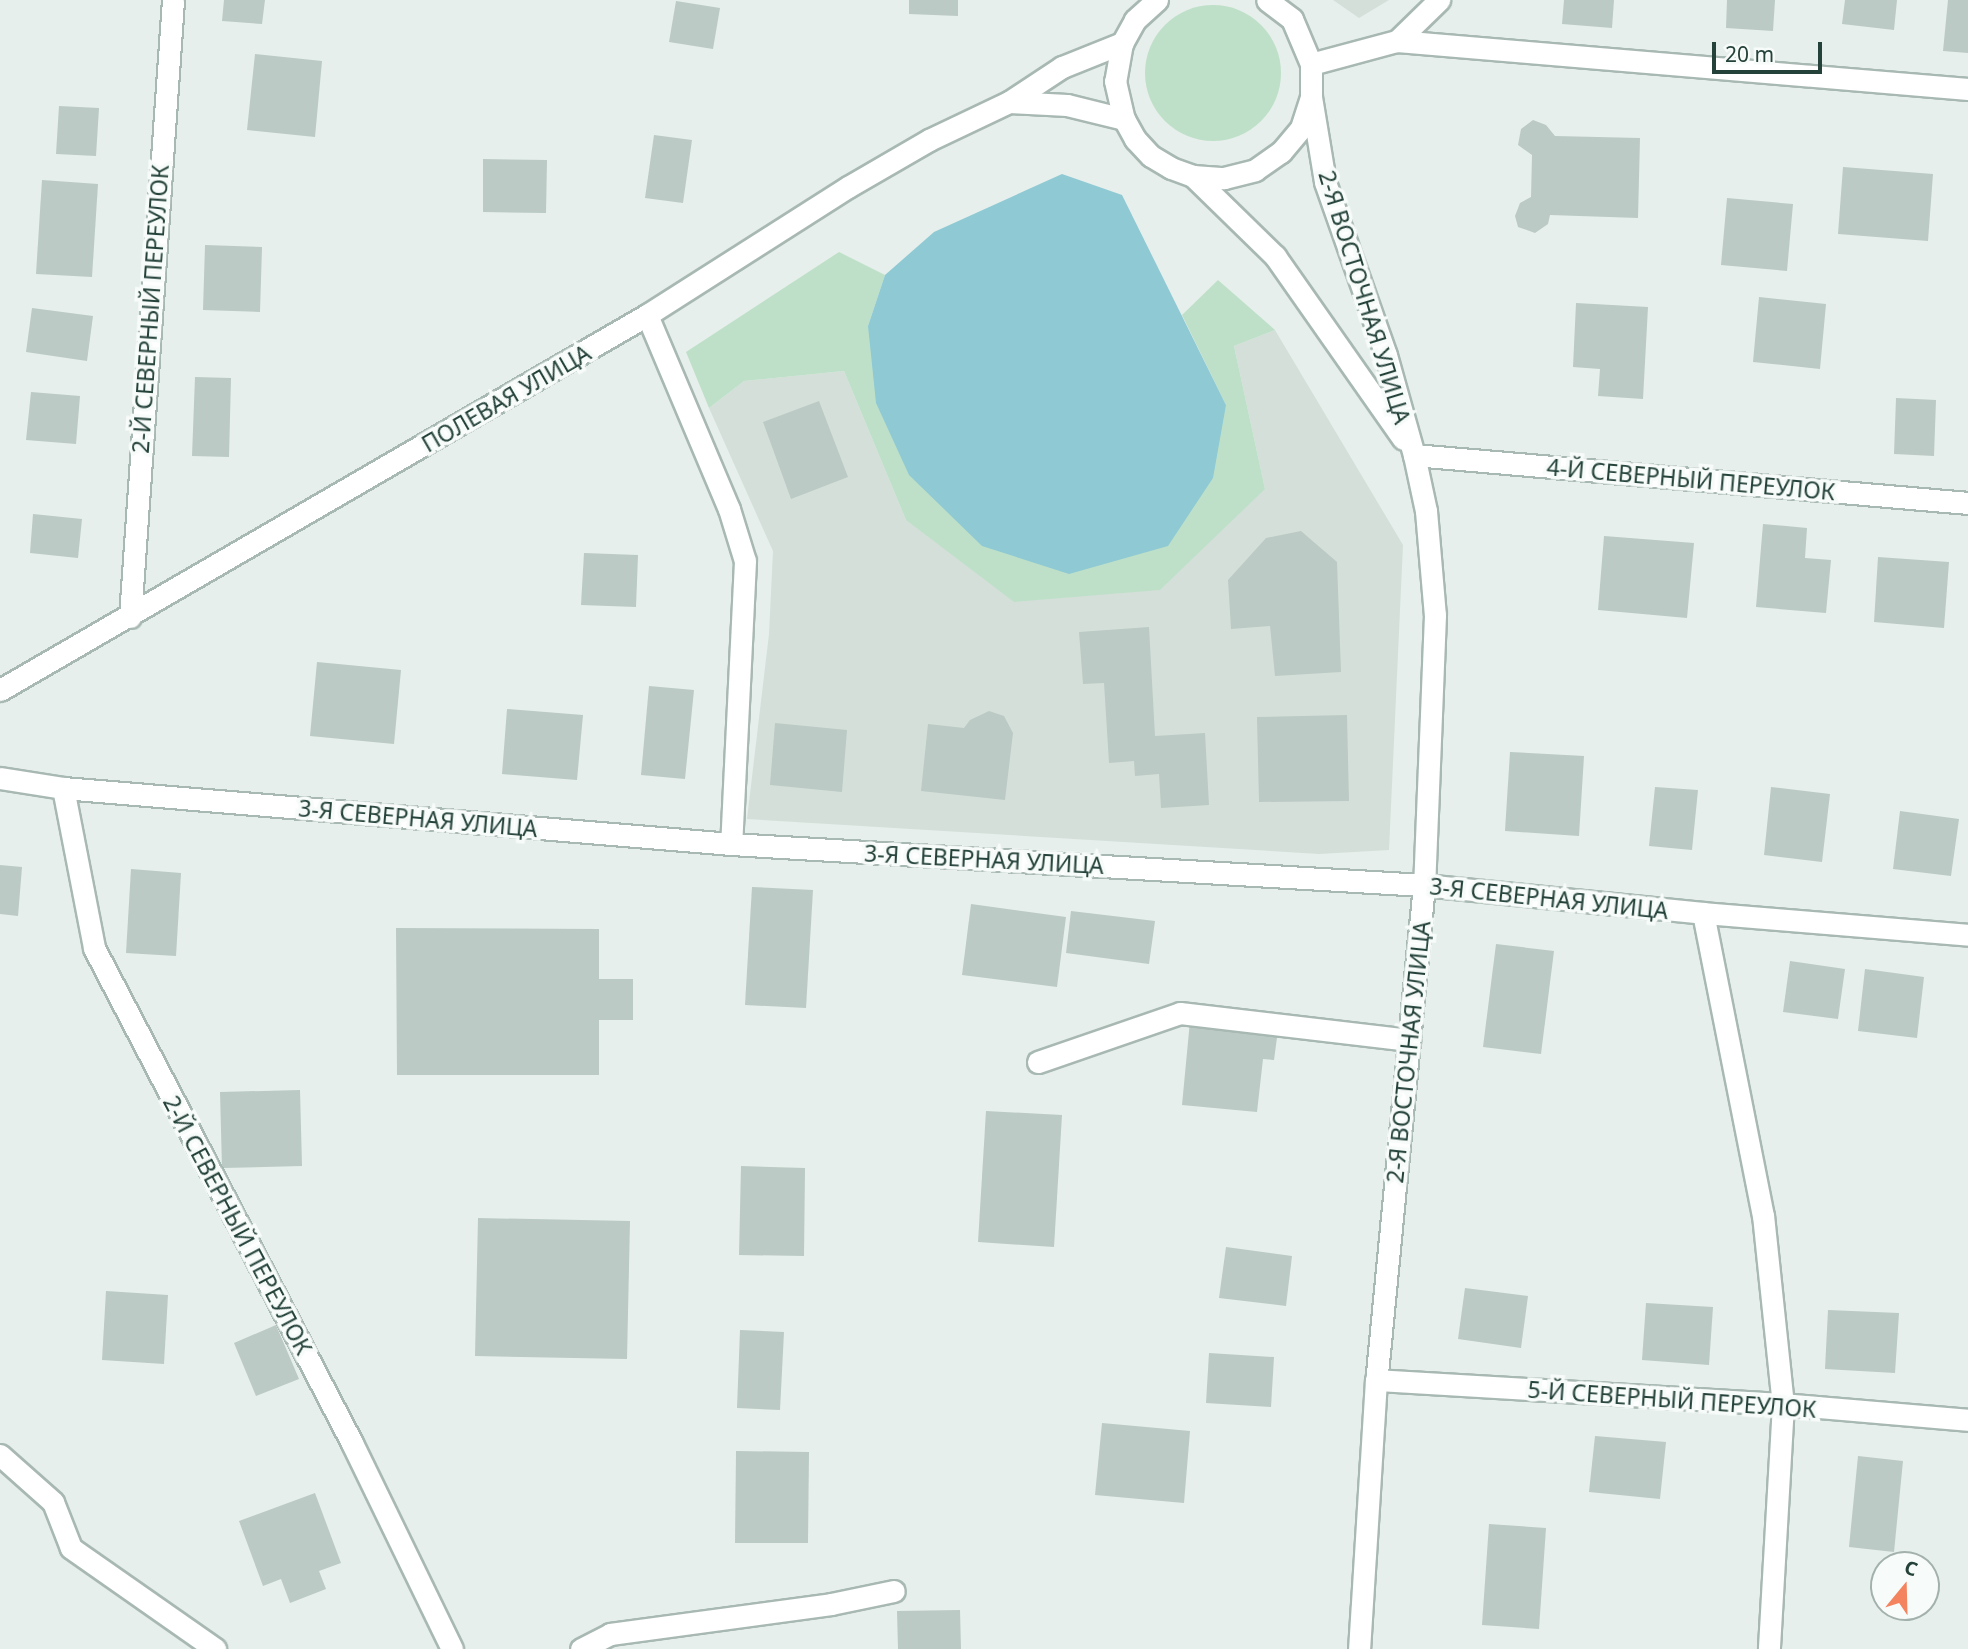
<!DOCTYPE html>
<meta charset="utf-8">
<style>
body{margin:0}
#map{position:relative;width:1968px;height:1649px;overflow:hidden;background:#e6efeb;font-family:"Noto Sans",sans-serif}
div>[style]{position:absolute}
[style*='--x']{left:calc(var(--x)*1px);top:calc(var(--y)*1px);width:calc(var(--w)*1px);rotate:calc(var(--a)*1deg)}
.built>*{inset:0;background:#d4dfda}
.green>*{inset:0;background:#bfe0c8}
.round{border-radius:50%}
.water>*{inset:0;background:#8ec9d4}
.building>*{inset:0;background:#bbcac4}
.roads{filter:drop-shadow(2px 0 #a8b8b2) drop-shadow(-2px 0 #a8b8b2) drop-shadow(0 2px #a8b8b2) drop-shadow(0 -2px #a8b8b2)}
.service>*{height:21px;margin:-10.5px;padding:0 10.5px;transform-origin:10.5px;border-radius:10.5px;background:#fff}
.minor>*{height:21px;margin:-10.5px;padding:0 10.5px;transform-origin:10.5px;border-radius:10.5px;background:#fff}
.tertiary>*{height:21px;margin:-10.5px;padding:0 10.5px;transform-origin:10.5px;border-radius:10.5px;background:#fff}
.secondary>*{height:21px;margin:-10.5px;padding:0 10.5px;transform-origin:10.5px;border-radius:10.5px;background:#fff}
span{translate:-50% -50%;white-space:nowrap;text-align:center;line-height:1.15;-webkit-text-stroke:7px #f7fbf9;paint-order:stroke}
.street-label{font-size:23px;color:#24423a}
.north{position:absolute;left:1870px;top:1551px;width:70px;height:70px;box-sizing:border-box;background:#f7fbf9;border:2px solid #a3b1ad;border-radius:50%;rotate:19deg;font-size:19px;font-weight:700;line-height:28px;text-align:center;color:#24423a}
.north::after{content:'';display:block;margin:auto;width:24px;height:32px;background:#f4845f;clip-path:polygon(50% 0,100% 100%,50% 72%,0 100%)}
.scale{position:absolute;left:1712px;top:42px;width:110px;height:32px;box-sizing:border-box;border:4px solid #24423a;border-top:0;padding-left:9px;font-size:21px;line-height:24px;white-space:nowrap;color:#24423a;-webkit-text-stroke:5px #f7fbf9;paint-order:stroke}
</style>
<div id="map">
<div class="built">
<div style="clip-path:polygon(1333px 0,1389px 0,1359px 18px)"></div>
<div style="clip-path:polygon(1275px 330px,1403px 545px,1389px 850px,1319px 854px,747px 819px,769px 634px,773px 551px,709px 408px,744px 381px,844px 371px,906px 520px,1265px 489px,1234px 346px)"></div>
</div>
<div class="green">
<div class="round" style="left:1145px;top:5px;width:136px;height:136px"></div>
<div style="clip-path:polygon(839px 252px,885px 275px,868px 326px,1226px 405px,1182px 315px,1218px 280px,1275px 330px,1234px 346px,1265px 489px,1160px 590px,1014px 602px,906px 520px,844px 371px,744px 381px,709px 408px,686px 352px)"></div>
</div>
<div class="water">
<div style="clip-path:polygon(1062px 174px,1122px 195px,1226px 405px,1213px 478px,1168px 546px,1069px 574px,982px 546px,909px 475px,876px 403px,868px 326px,885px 275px,934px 232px)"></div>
</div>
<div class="building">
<div style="clip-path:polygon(224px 0,265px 0,262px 24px,222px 21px)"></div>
<div style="clip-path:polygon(909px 0,958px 0,958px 16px,909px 14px)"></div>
<div style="clip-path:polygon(1564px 0,1614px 0,1612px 28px,1562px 24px)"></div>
<div style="clip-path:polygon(1727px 0,1775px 0,1773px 31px,1726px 28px)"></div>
<div style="clip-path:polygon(1845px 0,1897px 0,1894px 30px,1842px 24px)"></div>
<div style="clip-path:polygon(1948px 0,1968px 0,1968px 53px,1943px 51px)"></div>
<div style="clip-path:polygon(676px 1px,720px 8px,713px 49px,669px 42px)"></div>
<div style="clip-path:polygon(255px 54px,322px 61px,315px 137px,247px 130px)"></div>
<div style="clip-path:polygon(59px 106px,99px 108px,96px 156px,56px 154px)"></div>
<div style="clip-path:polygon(1533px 120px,1546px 125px,1555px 136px,1640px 138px,1638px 218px,1550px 215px,1548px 224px,1535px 233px,1518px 227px,1515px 216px,1520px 203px,1531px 197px,1532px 155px,1518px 145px,1521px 129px)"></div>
<div style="clip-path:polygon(654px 135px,692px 140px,683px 203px,645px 198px)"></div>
<div style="clip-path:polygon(483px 159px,547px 160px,546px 213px,483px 212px)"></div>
<div style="clip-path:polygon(1843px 167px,1933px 174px,1928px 241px,1838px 234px)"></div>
<div style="clip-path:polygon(42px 180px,98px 184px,92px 277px,36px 274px)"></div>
<div style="clip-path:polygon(1727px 198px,1793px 204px,1787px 271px,1721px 265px)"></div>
<div style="clip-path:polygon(205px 245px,262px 247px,260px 312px,203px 310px)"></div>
<div style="clip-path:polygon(1759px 297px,1826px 304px,1820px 369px,1753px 362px)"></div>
<div style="clip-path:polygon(1576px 303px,1648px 307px,1643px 399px,1598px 396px,1600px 369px,1573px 367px)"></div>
<div style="clip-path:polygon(32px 308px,93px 316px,87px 361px,26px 352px)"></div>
<div style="clip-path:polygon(195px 377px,231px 378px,229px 457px,192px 456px)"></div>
<div style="clip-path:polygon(31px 392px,80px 396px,76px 444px,26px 440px)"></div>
<div style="clip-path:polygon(1896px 398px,1936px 400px,1934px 456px,1894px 454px)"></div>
<div style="clip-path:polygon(819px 401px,848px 477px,791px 499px,763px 422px)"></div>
<div style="clip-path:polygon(33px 514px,82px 519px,78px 558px,30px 553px)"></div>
<div style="clip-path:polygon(1763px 524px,1807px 528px,1805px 558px,1831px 560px,1826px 613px,1756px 607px)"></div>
<div style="clip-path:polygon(1301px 531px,1337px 562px,1341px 672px,1275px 676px,1270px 626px,1231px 629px,1228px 580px,1266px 538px)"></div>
<div style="clip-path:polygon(1604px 536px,1694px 543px,1687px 618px,1598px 610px)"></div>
<div style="clip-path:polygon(584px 553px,638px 555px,636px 607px,581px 605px)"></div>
<div style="clip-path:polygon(1878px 557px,1949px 562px,1944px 628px,1874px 622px)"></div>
<div style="clip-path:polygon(1149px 627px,1155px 736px,1205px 733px,1209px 805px,1161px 808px,1159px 774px,1135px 776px,1134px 761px,1109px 763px,1104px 683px,1083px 684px,1079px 632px)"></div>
<div style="clip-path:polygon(317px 662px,401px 670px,394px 744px,310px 736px)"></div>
<div style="clip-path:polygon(649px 686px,694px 690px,685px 779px,641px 775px)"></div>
<div style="clip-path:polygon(507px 709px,583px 715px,577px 780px,502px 774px)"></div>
<div style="clip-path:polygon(989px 711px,1004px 716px,1013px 733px,1005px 800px,921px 791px,928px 724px,964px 728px,970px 720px)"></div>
<div style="clip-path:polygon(1347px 715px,1349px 801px,1259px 802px,1257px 717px)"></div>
<div style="clip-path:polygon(775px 723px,847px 730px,842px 792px,770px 785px)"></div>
<div style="clip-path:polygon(1510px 752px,1584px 756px,1579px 836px,1505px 831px)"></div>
<div style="clip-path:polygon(1655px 787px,1698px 790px,1692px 850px,1649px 846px)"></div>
<div style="clip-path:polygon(1771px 787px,1830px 794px,1822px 862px,1764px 855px)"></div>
<div style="clip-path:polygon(1900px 811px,1959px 819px,1951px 876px,1893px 869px)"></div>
<div style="clip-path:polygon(0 865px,22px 867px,18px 916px,0 914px)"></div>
<div style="clip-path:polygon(131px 869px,181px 873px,176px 956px,126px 953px)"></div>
<div style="clip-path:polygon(752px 887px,813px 890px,806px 1008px,745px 1005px)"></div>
<div style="clip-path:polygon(971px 904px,1066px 917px,1057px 987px,962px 975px)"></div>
<div style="clip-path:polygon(1071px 911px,1155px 921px,1149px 964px,1066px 953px)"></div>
<div style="clip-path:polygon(396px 928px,599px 929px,599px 979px,633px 979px,633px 1020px,599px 1020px,599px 1075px,397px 1075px)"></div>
<div style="clip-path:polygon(1496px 944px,1554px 951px,1541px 1054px,1483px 1047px)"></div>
<div style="clip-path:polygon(1790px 961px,1845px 969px,1838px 1019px,1783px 1012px)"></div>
<div style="clip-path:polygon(1865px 969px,1924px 977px,1917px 1038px,1858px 1031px)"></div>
<div style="clip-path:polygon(1190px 1021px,1278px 1030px,1274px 1060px,1263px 1059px,1257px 1112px,1182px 1105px)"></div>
<div style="clip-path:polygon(300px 1090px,302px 1166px,222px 1168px,220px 1092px)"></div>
<div style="clip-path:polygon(986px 1111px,1062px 1115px,1054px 1247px,978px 1242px)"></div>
<div style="clip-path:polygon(741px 1166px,805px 1168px,804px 1256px,739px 1255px)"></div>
<div style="clip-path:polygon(478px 1218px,630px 1221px,627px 1359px,475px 1356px)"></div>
<div style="clip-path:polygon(1226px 1247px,1292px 1256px,1286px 1306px,1219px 1298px)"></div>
<div style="clip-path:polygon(1465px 1288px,1528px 1296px,1521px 1348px,1458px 1339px)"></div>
<div style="clip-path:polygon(106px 1291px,168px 1295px,164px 1364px,102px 1360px)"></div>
<div style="clip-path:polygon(1646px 1303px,1713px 1307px,1709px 1365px,1642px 1360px)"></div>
<div style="clip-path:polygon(1828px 1310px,1899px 1313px,1895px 1373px,1825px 1369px)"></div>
<div style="clip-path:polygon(276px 1325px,299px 1379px,256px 1396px,234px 1343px)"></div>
<div style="clip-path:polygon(740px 1330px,784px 1332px,780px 1410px,737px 1408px)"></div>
<div style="clip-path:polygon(1209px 1353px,1274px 1357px,1271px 1407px,1206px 1403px)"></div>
<div style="clip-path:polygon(1102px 1423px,1190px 1431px,1184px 1503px,1095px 1495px)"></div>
<div style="clip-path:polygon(1595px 1436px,1666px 1442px,1660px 1499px,1589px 1492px)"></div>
<div style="clip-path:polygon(736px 1451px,809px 1452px,808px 1543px,735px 1543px)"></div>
<div style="clip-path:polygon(1858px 1456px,1903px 1461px,1894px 1552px,1849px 1547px)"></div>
<div style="clip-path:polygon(315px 1493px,341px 1563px,319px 1571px,326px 1589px,290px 1603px,281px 1579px,263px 1586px,239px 1521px)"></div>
<div style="clip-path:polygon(1489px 1524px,1546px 1528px,1539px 1629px,1482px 1625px)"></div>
<div style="clip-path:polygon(960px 1610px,961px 1649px,898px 1649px,897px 1611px)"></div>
</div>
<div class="roads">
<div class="service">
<div style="--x:1038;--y:1062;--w:150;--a:-19"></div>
<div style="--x:1180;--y:1013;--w:231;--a:6.7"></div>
<div style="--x:610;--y:1634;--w:223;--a:-7.7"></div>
<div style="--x:831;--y:1604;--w:64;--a:-11.7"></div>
</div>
<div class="minor">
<div style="--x:1397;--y:41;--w:573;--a:4.81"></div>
<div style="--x:647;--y:315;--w:211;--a:67.1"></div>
<div style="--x:729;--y:509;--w:54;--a:72.9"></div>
<div style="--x:745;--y:561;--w:283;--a:92.8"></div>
<div style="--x:1414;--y:455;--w:556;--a:4.95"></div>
<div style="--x:130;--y:617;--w:618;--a:-86.01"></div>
<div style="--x:0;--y:778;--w:64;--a:9"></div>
<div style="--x:63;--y:788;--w:670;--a:4.79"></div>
<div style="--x:731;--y:844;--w:694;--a:3.39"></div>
<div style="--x:1424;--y:885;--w:280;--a:5.7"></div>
<div style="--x:1703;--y:913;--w:266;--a:4.7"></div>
<div style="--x:63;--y:788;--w:163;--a:79"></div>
<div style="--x:94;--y:948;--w:558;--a:62.47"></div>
<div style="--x:352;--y:1443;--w:229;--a:64.1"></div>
<div style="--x:1703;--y:913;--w:308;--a:78.8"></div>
<div style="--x:1763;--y:1215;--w:190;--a:84"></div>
<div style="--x:1783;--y:1404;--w:245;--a:93.3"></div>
<div style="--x:1376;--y:1380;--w:408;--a:3.4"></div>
<div style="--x:1783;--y:1404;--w:186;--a:4.9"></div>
<div style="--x:0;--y:1455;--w:71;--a:41.6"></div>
<div style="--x:53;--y:1502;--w:49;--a:68.6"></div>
<div style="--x:71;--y:1548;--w:176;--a:35"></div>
<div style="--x:581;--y:1649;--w:33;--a:-27"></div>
</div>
<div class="tertiary">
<div style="--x:1311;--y:64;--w:89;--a:-15"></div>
<div style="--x:1397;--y:41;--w:59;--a:-44.3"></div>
<div style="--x:1311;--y:97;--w:86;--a:80.6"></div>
<div style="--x:1325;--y:182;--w:183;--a:70.6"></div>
<div style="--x:1386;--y:355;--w:104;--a:74.4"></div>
<div style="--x:1414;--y:455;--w:57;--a:77.9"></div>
<div style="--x:1426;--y:511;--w:104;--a:85.1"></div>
<div style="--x:1435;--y:615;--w:270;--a:92.3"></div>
<div style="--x:1424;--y:885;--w:497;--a:95.5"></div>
<div style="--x:1376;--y:1380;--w:270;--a:93.6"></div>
<div style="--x:1193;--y:176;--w:115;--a:44.3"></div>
<div style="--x:1275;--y:256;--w:223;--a:55"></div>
</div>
<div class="secondary">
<div style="--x:1157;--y:0;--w:30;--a:138"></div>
<div style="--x:1135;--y:20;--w:26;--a:119"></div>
<div style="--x:1122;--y:43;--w:39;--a:100"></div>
<div style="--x:1115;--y:81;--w:39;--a:77"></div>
<div style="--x:1124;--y:119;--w:23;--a:61"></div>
<div style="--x:1135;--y:139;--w:23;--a:47"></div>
<div style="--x:1151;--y:156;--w:23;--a:31"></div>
<div style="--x:1171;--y:168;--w:23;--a:20"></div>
<div style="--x:1193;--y:176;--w:31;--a:4"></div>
<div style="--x:1224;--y:178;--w:32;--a:-14"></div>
<div style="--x:1255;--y:170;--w:32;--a:-35"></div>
<div style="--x:1281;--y:152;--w:31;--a:-50"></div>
<div style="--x:1301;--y:128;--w:33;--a:-72"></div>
<div style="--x:1311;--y:97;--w:33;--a:-90"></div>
<div style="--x:1311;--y:64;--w:49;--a:-112.9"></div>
<div style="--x:1292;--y:19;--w:31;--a:-143"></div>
<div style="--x:1009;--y:102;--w:58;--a:3"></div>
<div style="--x:1067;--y:105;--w:59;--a:13.8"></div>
<div style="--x:0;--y:690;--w:748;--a:-30.1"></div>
<div style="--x:647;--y:315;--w:238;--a:-32.5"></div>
<div style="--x:848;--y:187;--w:94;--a:-30.1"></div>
<div style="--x:929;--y:140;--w:89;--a:-25.4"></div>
<div style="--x:1009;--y:102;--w:64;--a:-33.4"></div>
<div style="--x:1062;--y:67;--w:65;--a:-21.8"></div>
</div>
</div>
<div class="street-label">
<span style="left:1365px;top:297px;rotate:73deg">2-Я ВОСТОЧНАЯ УЛИЦА</span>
<span style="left:150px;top:309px;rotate:-86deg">2-Й СЕВЕРНЫЙ ПЕРЕУЛОК</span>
<span style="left:506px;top:398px;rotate:-30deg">ПОЛЕВАЯ УЛИЦА</span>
<span style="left:1691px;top:479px;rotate:5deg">4-Й СЕВЕРНЫЙ ПЕРЕУЛОК</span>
<span style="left:418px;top:818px;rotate:5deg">3-Я СЕВЕРНАЯ УЛИЦА</span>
<span style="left:984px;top:859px;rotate:3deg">3-Я СЕВЕРНАЯ УЛИЦА</span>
<span style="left:1549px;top:898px;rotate:6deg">3-Я СЕВЕРНАЯ УЛИЦА</span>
<span style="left:1408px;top:1052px;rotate:-84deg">2-Я ВОСТОЧНАЯ УЛИЦА</span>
<span style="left:238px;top:1225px;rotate:62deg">2-Й СЕВЕРНЫЙ ПЕРЕУЛОК</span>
<span style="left:1672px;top:1399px;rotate:4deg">5-Й СЕВЕРНЫЙ ПЕРЕУЛОК</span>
</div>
<div class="north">С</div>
<div class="scale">20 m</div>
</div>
